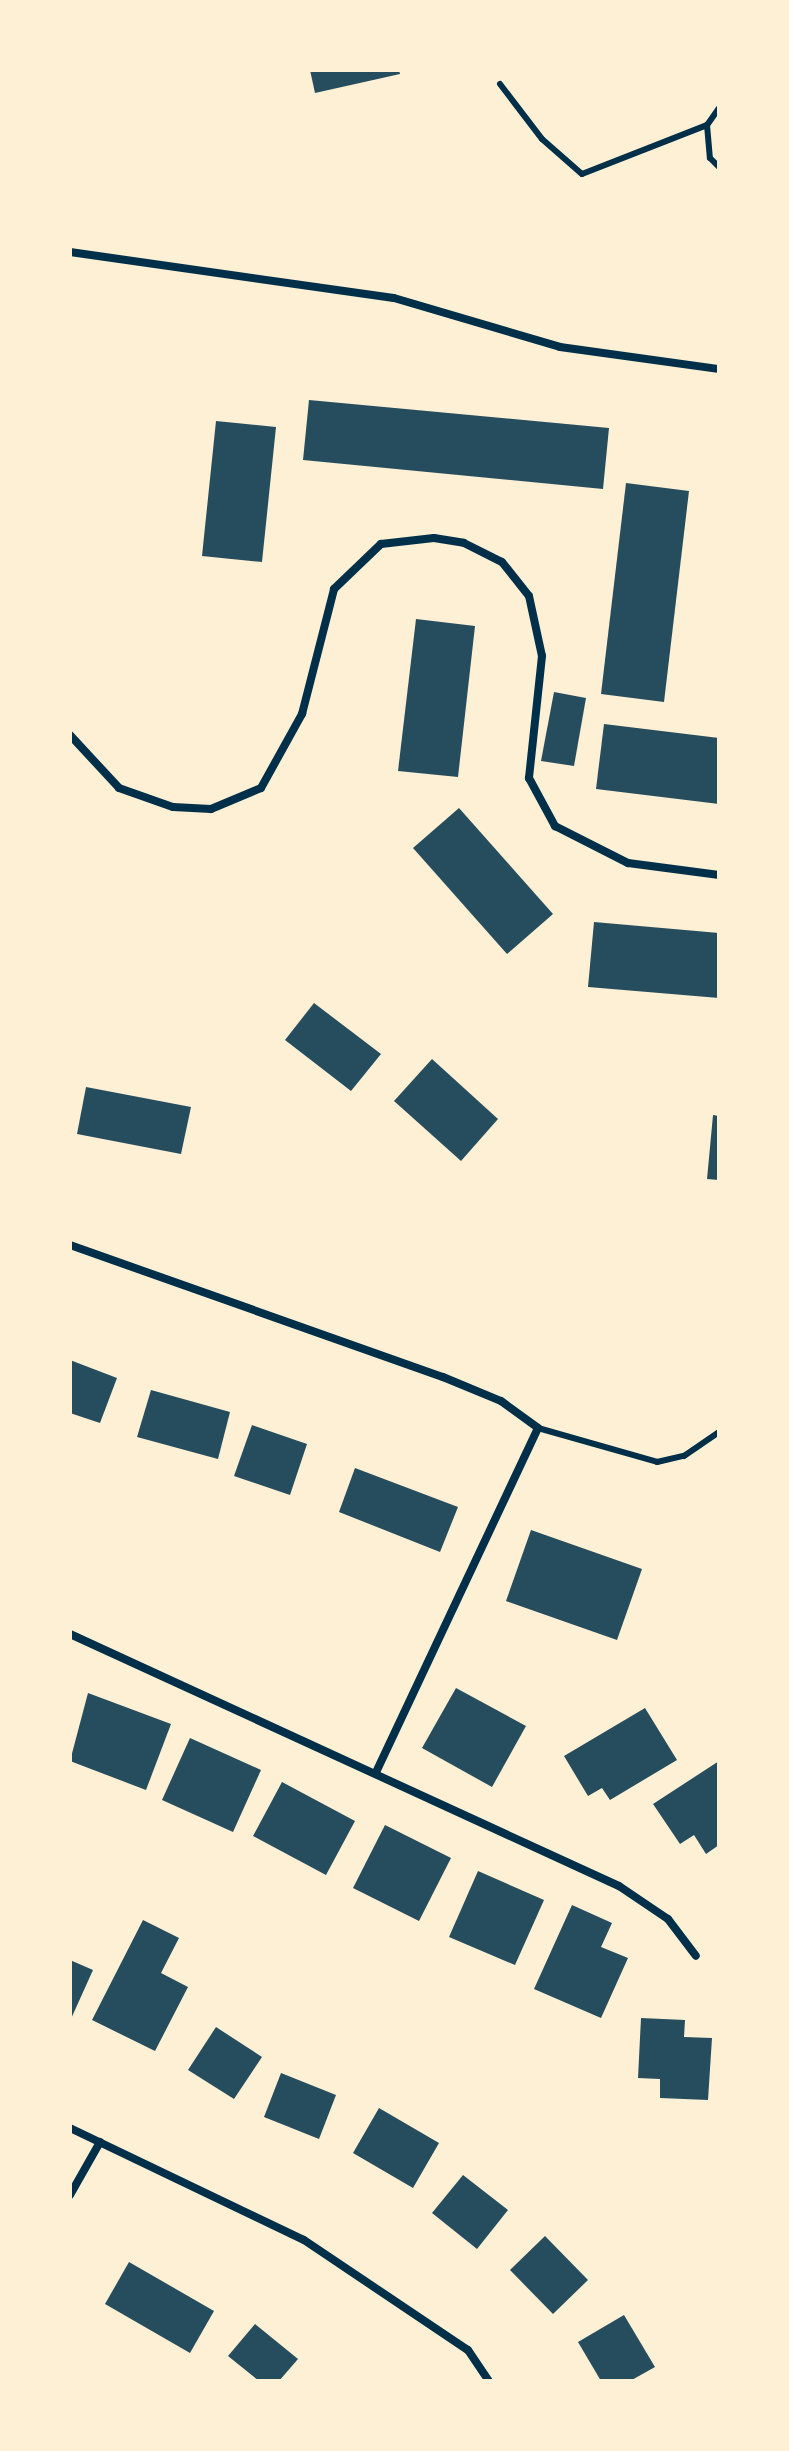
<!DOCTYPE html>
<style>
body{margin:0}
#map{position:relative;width:789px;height:2451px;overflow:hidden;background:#fdf0d5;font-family:Quicksand,sans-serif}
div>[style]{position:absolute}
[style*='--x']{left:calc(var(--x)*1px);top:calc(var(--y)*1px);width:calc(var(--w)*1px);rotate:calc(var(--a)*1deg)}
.building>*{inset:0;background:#264d5e}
.service>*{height:6px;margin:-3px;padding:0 3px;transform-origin:3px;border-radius:3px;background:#003049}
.minor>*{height:8px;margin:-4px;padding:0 4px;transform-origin:4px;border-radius:4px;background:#003049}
span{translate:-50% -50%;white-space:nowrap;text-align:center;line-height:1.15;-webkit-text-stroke:6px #fdf0d5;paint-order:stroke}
.frame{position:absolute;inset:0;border:72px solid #fdf0d5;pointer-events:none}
</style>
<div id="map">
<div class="building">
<div style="clip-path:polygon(310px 70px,399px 70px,400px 74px,315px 93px)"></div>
<div style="clip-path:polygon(309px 400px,609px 428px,603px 489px,303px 460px)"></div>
<div style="clip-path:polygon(216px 421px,276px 427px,262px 562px,202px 556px)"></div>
<div style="clip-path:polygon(626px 483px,689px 491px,664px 702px,601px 694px)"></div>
<div style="clip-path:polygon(416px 619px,475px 626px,458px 777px,398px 771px)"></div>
<div style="clip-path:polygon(554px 692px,586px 698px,574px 766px,541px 761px)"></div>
<div style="clip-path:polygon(604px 724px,719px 738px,719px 804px,596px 789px)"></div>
<div style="clip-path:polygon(459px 808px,553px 914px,507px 954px,413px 848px)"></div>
<div style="clip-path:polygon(594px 922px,719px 933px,719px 998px,588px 987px)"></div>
<div style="clip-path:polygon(314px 1003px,381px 1054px,351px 1091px,285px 1040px)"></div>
<div style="clip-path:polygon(432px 1059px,498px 1119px,461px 1161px,394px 1101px)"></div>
<div style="clip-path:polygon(86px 1087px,191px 1107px,181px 1154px,77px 1134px)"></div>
<div style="clip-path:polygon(713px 1115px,719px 1116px,719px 1180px,707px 1179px)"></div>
<div style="clip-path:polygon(70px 1360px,117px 1378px,100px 1423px,70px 1413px)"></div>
<div style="clip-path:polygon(151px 1390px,230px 1412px,218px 1459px,137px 1437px)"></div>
<div style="clip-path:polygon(252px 1425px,307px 1444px,290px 1495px,234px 1476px)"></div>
<div style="clip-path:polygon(355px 1468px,458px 1507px,440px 1552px,339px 1512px)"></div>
<div style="clip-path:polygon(531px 1530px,642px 1569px,617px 1640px,506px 1601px)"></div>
<div style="clip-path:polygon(456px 1688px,526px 1726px,492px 1787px,422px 1748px)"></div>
<div style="clip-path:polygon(88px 1693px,171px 1724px,146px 1790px,70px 1761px)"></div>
<div style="clip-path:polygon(645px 1708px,677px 1760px,610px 1800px,602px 1788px,588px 1796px,564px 1756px)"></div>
<div style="clip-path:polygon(190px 1738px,261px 1770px,233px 1832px,162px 1800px)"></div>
<div style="clip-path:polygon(719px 1761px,719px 1845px,706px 1854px,694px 1835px,680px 1844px,653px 1804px)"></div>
<div style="clip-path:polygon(282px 1782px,355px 1821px,326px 1875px,253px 1836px)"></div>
<div style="clip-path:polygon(385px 1825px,451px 1858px,419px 1921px,353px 1888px)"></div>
<div style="clip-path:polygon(478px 1871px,544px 1900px,515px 1965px,449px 1937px)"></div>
<div style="clip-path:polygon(572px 1905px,612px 1923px,601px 1947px,628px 1958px,601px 2018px,534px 1989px)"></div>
<div style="clip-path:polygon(143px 1920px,179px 1938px,161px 1973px,188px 1987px,155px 2051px,92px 2020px)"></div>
<div style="clip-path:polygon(70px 1960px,93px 1970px,70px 2021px)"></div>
<div style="clip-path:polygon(641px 2018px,685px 2020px,684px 2037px,712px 2038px,708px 2100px,660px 2098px,660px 2079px,638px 2078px)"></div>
<div style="clip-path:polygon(216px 2027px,262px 2057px,234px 2099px,188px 2070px)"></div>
<div style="clip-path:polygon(281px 2073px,336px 2095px,319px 2139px,264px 2117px)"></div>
<div style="clip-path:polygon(379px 2108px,439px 2143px,413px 2188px,353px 2153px)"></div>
<div style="clip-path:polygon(463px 2175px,508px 2210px,477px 2249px,432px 2213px)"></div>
<div style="clip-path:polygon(545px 2236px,588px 2280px,553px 2314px,510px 2270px)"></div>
<div style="clip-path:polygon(129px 2262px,214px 2311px,190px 2353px,105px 2304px)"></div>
<div style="clip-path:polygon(624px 2315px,655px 2367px,630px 2381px,601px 2381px,578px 2342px)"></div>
<div style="clip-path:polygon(255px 2324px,298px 2359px,279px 2381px,259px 2381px,228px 2356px)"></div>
</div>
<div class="service">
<div style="--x:500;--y:84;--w:69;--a:52.6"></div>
<div style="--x:542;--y:139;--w:53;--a:41.2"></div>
<div style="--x:582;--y:174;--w:134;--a:-21.4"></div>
<div style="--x:719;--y:108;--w:21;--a:125"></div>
<div style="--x:707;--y:125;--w:33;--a:85"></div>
<div style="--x:710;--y:158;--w:13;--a:45"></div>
<div style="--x:538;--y:1428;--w:124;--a:15.9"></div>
<div style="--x:657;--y:1462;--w:28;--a:-13"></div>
<div style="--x:684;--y:1456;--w:42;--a:-34.4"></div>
</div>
<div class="minor">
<div style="--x:70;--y:252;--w:327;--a:8.1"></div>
<div style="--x:394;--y:298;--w:173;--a:16.4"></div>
<div style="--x:560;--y:347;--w:161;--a:7.9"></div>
<div style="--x:70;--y:735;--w:72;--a:47.2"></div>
<div style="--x:119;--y:788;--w:57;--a:19.4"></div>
<div style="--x:173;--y:807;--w:38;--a:3"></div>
<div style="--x:211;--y:809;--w:54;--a:-22.8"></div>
<div style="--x:261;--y:788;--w:85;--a:-61"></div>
<div style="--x:302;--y:714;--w:129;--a:-75.6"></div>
<div style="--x:334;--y:589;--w:65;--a:-43.8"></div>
<div style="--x:381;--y:544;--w:53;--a:-6.5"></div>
<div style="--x:434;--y:538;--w:30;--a:9"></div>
<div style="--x:464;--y:543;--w:42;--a:26.6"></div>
<div style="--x:502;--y:562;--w:43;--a:51.5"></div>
<div style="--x:529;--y:596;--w:61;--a:77.8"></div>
<div style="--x:542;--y:656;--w:123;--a:96.1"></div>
<div style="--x:529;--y:778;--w:55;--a:61.6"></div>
<div style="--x:555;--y:826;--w:82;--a:26.9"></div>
<div style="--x:628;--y:863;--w:92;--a:7.5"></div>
<div style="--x:70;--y:1245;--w:396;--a:19.5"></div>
<div style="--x:443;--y:1377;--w:63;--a:22.5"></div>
<div style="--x:501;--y:1401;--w:46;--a:36.1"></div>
<div style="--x:538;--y:1428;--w:381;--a:115.2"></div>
<div style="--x:70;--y:1634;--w:604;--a:24.66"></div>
<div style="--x:619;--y:1886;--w:59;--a:34"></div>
<div style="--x:668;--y:1919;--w:46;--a:52.9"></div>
<div style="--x:70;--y:2128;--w:259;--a:25.6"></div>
<div style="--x:304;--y:2240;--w:197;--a:33.9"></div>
<div style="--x:468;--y:2350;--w:37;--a:56"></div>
<div style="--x:70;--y:2195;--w:61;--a:-60.5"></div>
</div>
<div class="frame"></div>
</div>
